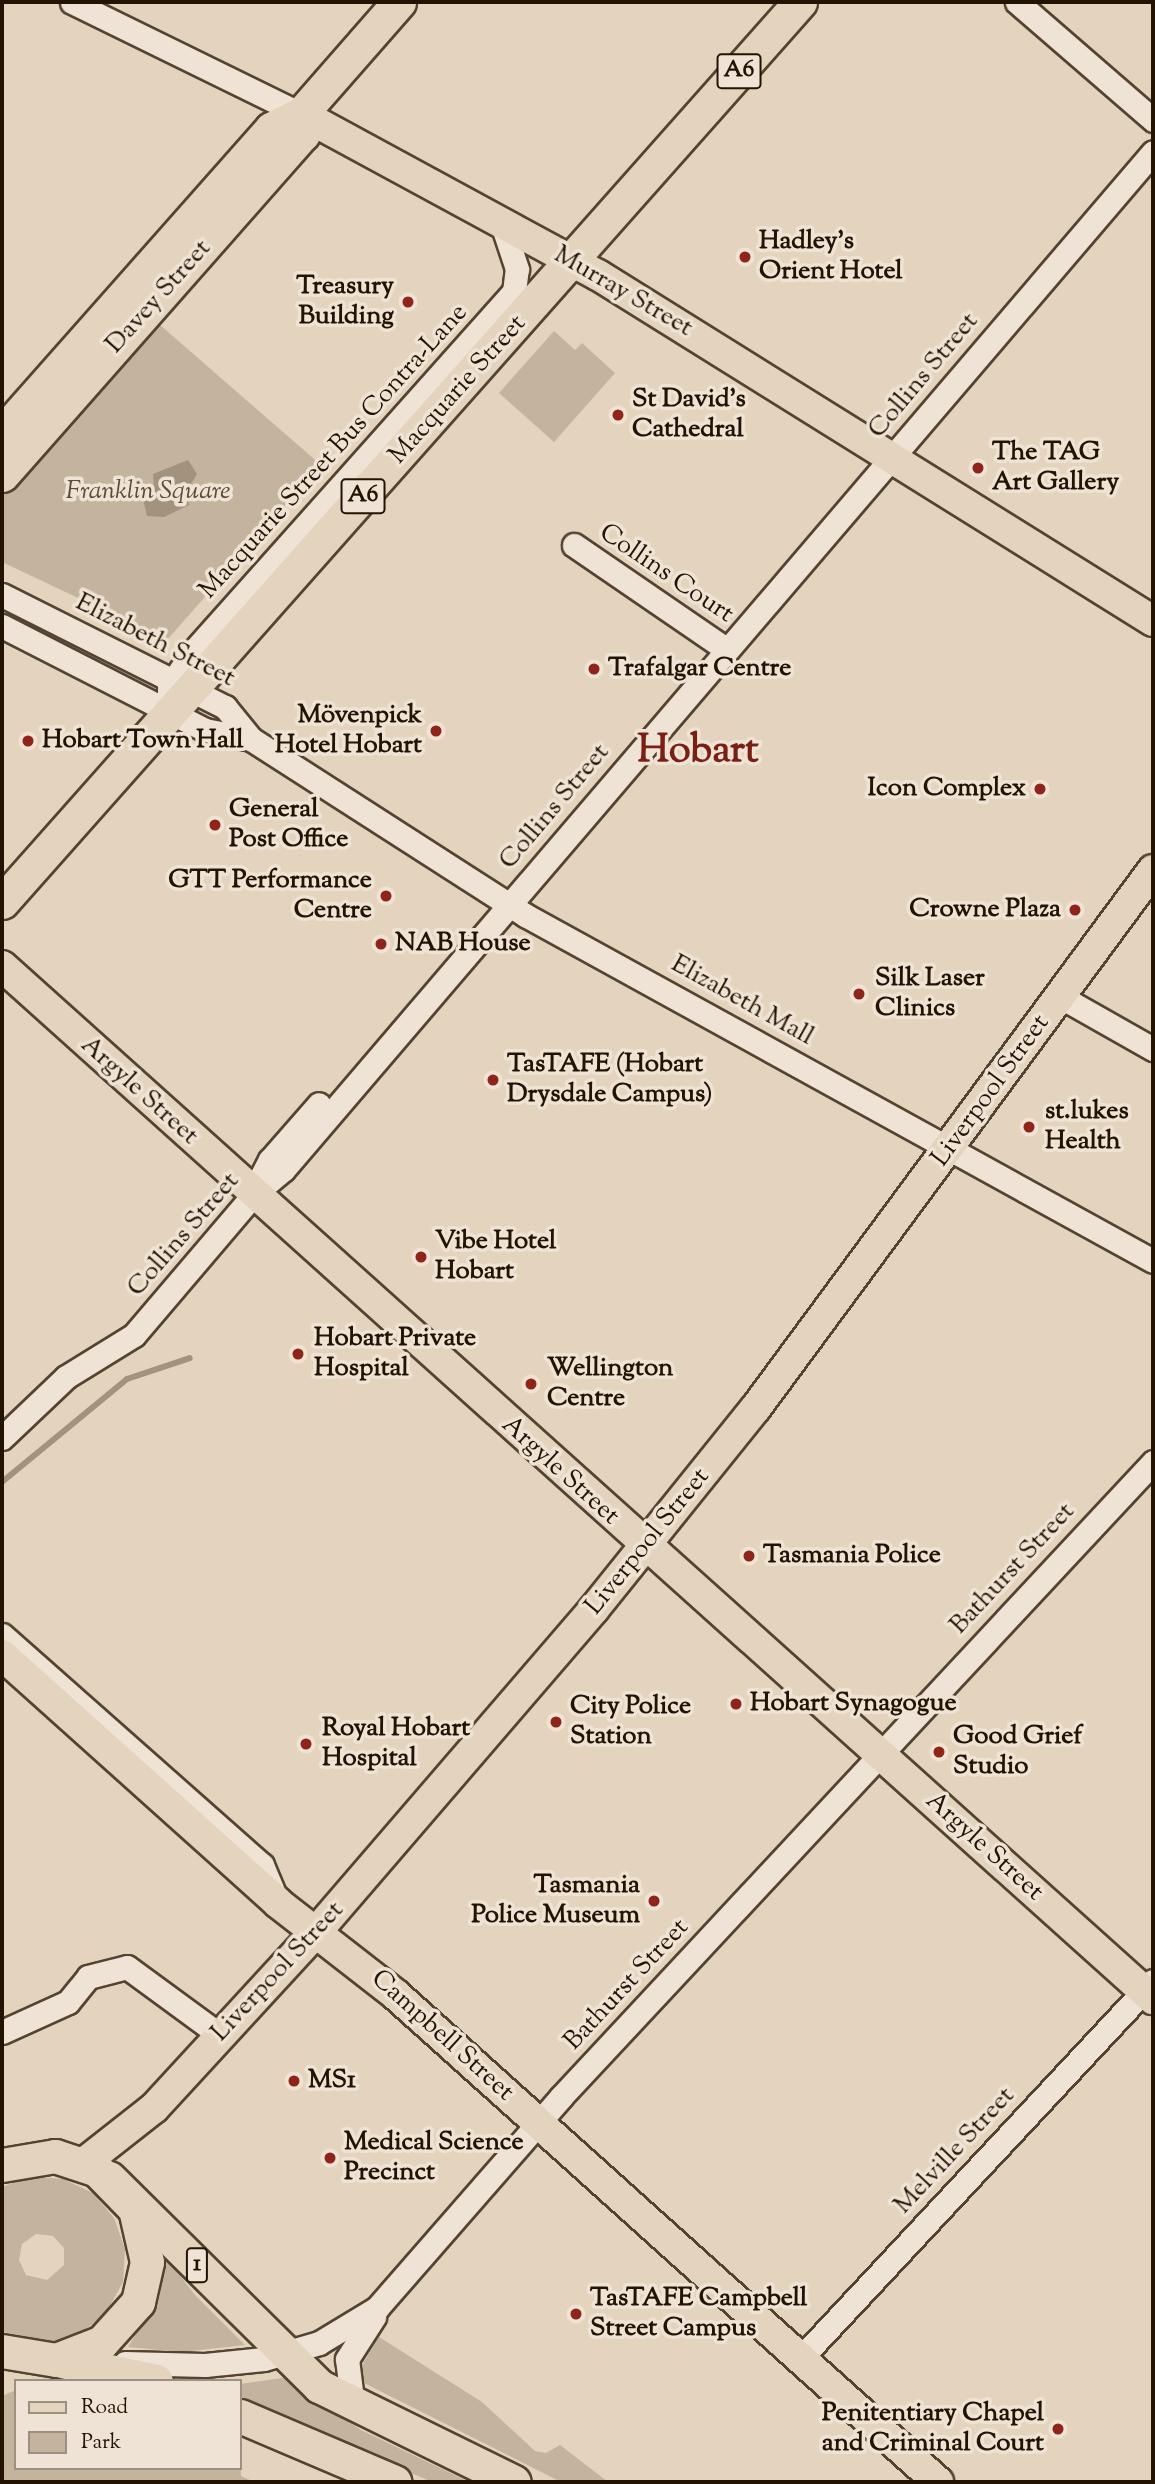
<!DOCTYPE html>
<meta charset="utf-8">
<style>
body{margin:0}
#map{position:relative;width:1155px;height:2484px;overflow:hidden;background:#e5d4bd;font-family:"Sorts Mill Goudy",serif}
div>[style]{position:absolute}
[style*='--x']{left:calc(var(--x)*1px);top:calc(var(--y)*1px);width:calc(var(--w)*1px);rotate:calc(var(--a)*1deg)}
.green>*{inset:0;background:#c4b39d}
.water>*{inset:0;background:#a3927d}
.stream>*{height:6px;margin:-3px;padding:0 3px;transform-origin:3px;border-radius:3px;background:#a3927d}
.roads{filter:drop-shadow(2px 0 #544331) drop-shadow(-2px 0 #544331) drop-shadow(0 2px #544331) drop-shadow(0 -2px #544331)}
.minor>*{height:23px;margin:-11.5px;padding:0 11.5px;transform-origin:11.5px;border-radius:11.5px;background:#eee3d4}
.major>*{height:30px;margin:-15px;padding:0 15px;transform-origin:15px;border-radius:15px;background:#e5d4bd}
.highway>*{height:33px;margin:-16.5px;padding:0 16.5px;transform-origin:16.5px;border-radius:16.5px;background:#e5d4bd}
.dots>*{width:19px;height:19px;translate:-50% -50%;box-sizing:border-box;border:4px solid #eee3d4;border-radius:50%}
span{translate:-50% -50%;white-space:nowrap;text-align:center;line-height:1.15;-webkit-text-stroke:7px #eee3d4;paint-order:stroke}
.shield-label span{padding:2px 5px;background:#eee3d4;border:2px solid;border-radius:5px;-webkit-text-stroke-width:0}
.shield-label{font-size:24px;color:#231302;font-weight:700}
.poi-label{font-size:26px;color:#231302;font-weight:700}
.left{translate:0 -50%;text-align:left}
.right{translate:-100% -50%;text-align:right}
.street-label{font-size:26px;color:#231302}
.park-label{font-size:26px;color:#5b4b38;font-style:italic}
.town-label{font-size:40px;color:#7a1f14;font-weight:700}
.frame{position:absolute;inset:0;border:4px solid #231302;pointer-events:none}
.legend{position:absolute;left:14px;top:2379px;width:228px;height:91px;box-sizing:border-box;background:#eee3d4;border:2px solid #9d9080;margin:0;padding:9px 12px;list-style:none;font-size:21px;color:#231302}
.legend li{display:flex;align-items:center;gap:14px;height:35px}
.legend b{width:35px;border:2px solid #9d9080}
</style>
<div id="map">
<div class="green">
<div style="clip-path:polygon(152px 318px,321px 465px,167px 640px,2px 562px,2px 490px)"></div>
<div style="clip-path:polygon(554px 331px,575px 350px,582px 343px,615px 373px,554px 442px,499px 393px)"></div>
<div style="clip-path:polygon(evenodd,30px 2177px,63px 2179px,93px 2193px,114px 2218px,125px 2249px,123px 2282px,107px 2311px,83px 2332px,53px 2342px,2px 2332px,2px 2187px,30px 2177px,36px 2234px,53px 2236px,64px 2248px,64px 2265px,47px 2280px,26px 2275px,19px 2260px,22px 2244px,36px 2234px)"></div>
<div style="clip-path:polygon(165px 2256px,195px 2295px,245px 2345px,181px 2352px,128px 2347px,159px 2297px)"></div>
<div style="clip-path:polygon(379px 2337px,482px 2402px,535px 2451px,546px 2453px,560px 2445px,608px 2482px,561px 2482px,364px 2383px,359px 2370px)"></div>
<div style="clip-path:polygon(283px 2378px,361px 2430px,469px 2482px,432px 2482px,240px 2398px,240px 2384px)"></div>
<div style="clip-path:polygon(16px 2390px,16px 2468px,240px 2468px,240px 2453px,241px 2476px,254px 2482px,2px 2482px,2px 2396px)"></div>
</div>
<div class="water">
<div style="clip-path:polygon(188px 460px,197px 474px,187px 491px,189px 505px,164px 517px,147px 516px,143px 499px,154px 488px,153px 474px)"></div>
</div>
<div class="stream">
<div style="--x:2;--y:1482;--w:162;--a:-39.5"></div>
<div style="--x:127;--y:1379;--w:66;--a:-18.4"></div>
</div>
<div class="roads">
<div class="minor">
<div style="--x:72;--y:2;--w:255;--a:26.1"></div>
<div style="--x:1017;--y:2;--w:180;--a:40.9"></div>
<div style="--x:574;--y:545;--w:184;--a:34.4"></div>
<div style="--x:2;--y:595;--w:250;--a:26.7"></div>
<div style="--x:225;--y:707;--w:41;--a:50.9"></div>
<div style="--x:2;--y:626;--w:228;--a:27.1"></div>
<div style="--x:205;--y:730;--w:47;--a:11.1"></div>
<div style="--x:251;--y:739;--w:326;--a:32.7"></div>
<div style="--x:525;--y:915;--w:717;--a:28.85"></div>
<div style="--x:169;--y:712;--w:25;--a:-90"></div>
<div style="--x:169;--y:687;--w:40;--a:-56"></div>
<div style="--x:191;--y:654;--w:485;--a:-48.3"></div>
<div style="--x:514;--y:292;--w:23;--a:-83"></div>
<div style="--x:517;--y:269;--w:47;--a:-108.4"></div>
<div style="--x:1061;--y:997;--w:106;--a:29.5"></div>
<div style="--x:257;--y:1185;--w:28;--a:-63"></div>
<div style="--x:270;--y:1160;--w:74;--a:-48.8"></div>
<div style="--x:2;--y:1438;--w:88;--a:-43.6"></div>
<div style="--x:66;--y:1377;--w:80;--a:-31.7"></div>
<div style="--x:134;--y:1335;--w:184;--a:-49.6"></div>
<div style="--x:253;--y:1195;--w:39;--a:-40"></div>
<div style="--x:283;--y:1170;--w:1339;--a:-49.48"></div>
<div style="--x:2;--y:1635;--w:347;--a:41.5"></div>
<div style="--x:262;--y:1865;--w:41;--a:67.2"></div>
<div style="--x:2;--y:2032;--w:72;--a:-24.4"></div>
<div style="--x:68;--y:2002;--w:32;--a:-51"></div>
<div style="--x:88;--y:1977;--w:40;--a:-14.4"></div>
<div style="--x:127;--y:1967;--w:115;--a:36.2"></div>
<div style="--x:800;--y:2359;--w:517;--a:-46.96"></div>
<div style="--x:125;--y:2363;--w:80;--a:1.4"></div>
<div style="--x:205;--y:2365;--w:59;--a:-5.8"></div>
<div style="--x:264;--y:2359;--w:57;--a:-16.2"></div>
<div style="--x:319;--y:2343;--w:68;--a:-31.1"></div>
<div style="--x:377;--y:2308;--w:279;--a:-48.9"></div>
<div style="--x:560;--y:2098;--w:870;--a:-47"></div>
<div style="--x:353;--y:2407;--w:48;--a:-97.1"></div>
<div style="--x:347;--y:2359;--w:50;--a:-57.3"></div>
</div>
<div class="major">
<div style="--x:301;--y:114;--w:338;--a:28.5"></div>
<div style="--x:598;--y:275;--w:654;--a:31.94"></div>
<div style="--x:2;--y:966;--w:1547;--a:41.91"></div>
<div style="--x:2;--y:1655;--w:371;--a:41.9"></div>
<div style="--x:278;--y:1903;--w:150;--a:37.9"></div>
<div style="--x:396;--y:1995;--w:729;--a:41.94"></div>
<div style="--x:84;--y:2163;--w:89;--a:-38.2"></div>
<div style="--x:154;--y:2108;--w:241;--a:-47.4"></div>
<div style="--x:317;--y:1931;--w:425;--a:-49.3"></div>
<div style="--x:594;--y:1609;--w:257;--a:-51.2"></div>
<div style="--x:755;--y:1409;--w:670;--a:-53.56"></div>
</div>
<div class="highway">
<div style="--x:2;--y:433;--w:406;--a:-48.5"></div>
<div style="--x:271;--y:129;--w:34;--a:-27"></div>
<div style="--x:301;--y:114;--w:149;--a:-48.8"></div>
<div style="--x:2;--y:475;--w:455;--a:-48.6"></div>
<div style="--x:303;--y:134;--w:20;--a:-96"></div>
<div style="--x:2;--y:902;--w:1203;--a:-48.44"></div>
<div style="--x:2;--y:2165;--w:54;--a:-9.6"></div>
<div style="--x:55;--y:2156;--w:44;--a:18.4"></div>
<div style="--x:97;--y:2170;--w:54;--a:45.7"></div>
<div style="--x:135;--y:2209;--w:54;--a:77.2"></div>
<div style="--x:147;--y:2262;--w:41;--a:102.7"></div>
<div style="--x:138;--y:2302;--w:54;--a:132"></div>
<div style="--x:102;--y:2342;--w:49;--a:158.6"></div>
<div style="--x:56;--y:2360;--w:55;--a:-170.5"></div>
<div style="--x:109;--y:2178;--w:296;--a:44.7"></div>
<div style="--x:319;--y:2386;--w:217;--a:26.2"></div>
<div style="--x:62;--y:2361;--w:96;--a:12"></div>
<div style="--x:240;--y:2416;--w:168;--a:23.1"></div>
</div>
</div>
<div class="dots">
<div style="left:745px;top:257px;background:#8f2418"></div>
<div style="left:408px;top:302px;background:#8f2418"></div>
<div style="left:618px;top:415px;background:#8f2418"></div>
<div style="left:978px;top:468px;background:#8f2418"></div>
<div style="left:594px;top:669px;background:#8f2418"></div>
<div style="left:436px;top:731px;background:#8f2418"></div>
<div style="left:28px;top:741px;background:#8f2418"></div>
<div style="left:1040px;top:789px;background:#8f2418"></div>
<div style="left:215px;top:825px;background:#8f2418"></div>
<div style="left:386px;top:896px;background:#8f2418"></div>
<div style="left:1075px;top:910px;background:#8f2418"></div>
<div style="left:381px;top:944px;background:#8f2418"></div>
<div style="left:859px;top:994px;background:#8f2418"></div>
<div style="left:493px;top:1080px;background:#8f2418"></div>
<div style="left:1029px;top:1127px;background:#8f2418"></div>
<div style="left:421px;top:1257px;background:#8f2418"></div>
<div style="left:298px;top:1354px;background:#8f2418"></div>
<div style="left:531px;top:1384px;background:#8f2418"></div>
<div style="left:749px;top:1556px;background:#8f2418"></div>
<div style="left:736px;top:1704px;background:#8f2418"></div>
<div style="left:556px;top:1722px;background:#8f2418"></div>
<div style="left:306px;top:1744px;background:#8f2418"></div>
<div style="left:939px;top:1752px;background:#8f2418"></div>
<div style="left:654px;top:1901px;background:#8f2418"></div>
<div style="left:294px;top:2081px;background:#8f2418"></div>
<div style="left:330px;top:2158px;background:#8f2418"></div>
<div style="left:576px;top:2314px;background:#8f2418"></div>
<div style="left:1058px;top:2429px;background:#8f2418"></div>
</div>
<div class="shield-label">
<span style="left:739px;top:71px">A6</span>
<span style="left:363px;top:496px">A6</span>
<span style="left:197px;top:2265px">1</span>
</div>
<div class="poi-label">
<span class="left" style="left:759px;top:257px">Hadley's<br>Orient Hotel</span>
<span class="right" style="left:394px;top:302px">Treasury<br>Building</span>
<span class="left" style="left:632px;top:415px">St David's<br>Cathedral</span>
<span class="left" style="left:992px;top:468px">The TAG<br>Art Gallery</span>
<span class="left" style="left:608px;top:669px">Trafalgar Centre</span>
<span class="right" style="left:422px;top:731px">Mövenpick<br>Hotel Hobart</span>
<span class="left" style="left:42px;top:741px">Hobart Town Hall</span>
<span class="right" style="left:1026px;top:789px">Icon Complex</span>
<span class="left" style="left:229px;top:825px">General<br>Post Office</span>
<span class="right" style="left:372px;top:896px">GTT Performance<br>Centre</span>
<span class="right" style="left:1061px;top:910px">Crowne Plaza</span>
<span class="left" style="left:395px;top:944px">NAB House</span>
<span class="left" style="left:875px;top:994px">Silk Laser<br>Clinics</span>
<span class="left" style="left:507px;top:1080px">TasTAFE (Hobart<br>Drysdale Campus)</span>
<span class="left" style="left:1045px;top:1127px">st.lukes<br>Health</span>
<span class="left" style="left:435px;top:1257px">Vibe Hotel<br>Hobart</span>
<span class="left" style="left:314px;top:1354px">Hobart Private<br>Hospital</span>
<span class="left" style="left:547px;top:1384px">Wellington<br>Centre</span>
<span class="left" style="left:763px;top:1556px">Tasmania Police</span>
<span class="left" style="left:750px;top:1704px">Hobart Synagogue</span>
<span class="left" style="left:570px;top:1722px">City Police<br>Station</span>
<span class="left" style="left:322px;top:1744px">Royal Hobart<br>Hospital</span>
<span class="left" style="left:953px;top:1752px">Good Grief<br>Studio</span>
<span class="right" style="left:640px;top:1901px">Tasmania<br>Police Museum</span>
<span class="left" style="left:308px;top:2081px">MS1</span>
<span class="left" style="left:344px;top:2158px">Medical Science<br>Precinct</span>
<span class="left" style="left:590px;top:2314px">TasTAFE Campbell<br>Street Campus</span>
<span class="right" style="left:1044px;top:2429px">Penitentiary Chapel<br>and Criminal Court</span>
</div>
<div class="street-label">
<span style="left:623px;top:292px;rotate:30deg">Murray Street</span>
<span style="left:159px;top:297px;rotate:-48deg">Davey Street</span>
<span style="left:924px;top:376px;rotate:-50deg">Collins Street</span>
<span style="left:458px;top:390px;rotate:-48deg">Macquarie Street</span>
<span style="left:334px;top:452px;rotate:-48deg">Macquarie Street Bus Contra-Lane</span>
<span style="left:666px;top:574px;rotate:34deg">Collins Court</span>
<span style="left:155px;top:641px;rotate:27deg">Elizabeth Street</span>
<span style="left:555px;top:807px;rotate:-50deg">Collins Street</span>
<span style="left:742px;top:1001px;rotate:29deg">Elizabeth Mall</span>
<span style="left:139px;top:1091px;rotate:42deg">Argyle Street</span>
<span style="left:991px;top:1091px;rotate:-54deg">Liverpool Street</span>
<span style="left:184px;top:1235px;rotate:-49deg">Collins Street</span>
<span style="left:560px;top:1471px;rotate:42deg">Argyle Street</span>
<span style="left:648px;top:1542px;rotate:-51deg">Liverpool Street</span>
<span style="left:1013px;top:1569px;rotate:-47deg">Bathurst Street</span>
<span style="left:984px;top:1847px;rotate:42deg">Argyle Street</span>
<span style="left:278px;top:1972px;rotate:-47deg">Liverpool Street</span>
<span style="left:627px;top:1985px;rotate:-47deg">Bathurst Street</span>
<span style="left:442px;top:2036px;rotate:42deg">Campbell Street</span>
<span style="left:955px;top:2151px;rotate:-47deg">Melville Street</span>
</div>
<div class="park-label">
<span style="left:148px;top:492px">Franklin Square</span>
</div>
<div class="town-label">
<span style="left:698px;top:752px">Hobart</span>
</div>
<div class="frame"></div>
<ul class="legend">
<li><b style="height:9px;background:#e5d4bd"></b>Road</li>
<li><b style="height:19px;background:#c4b39d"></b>Park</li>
</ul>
</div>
